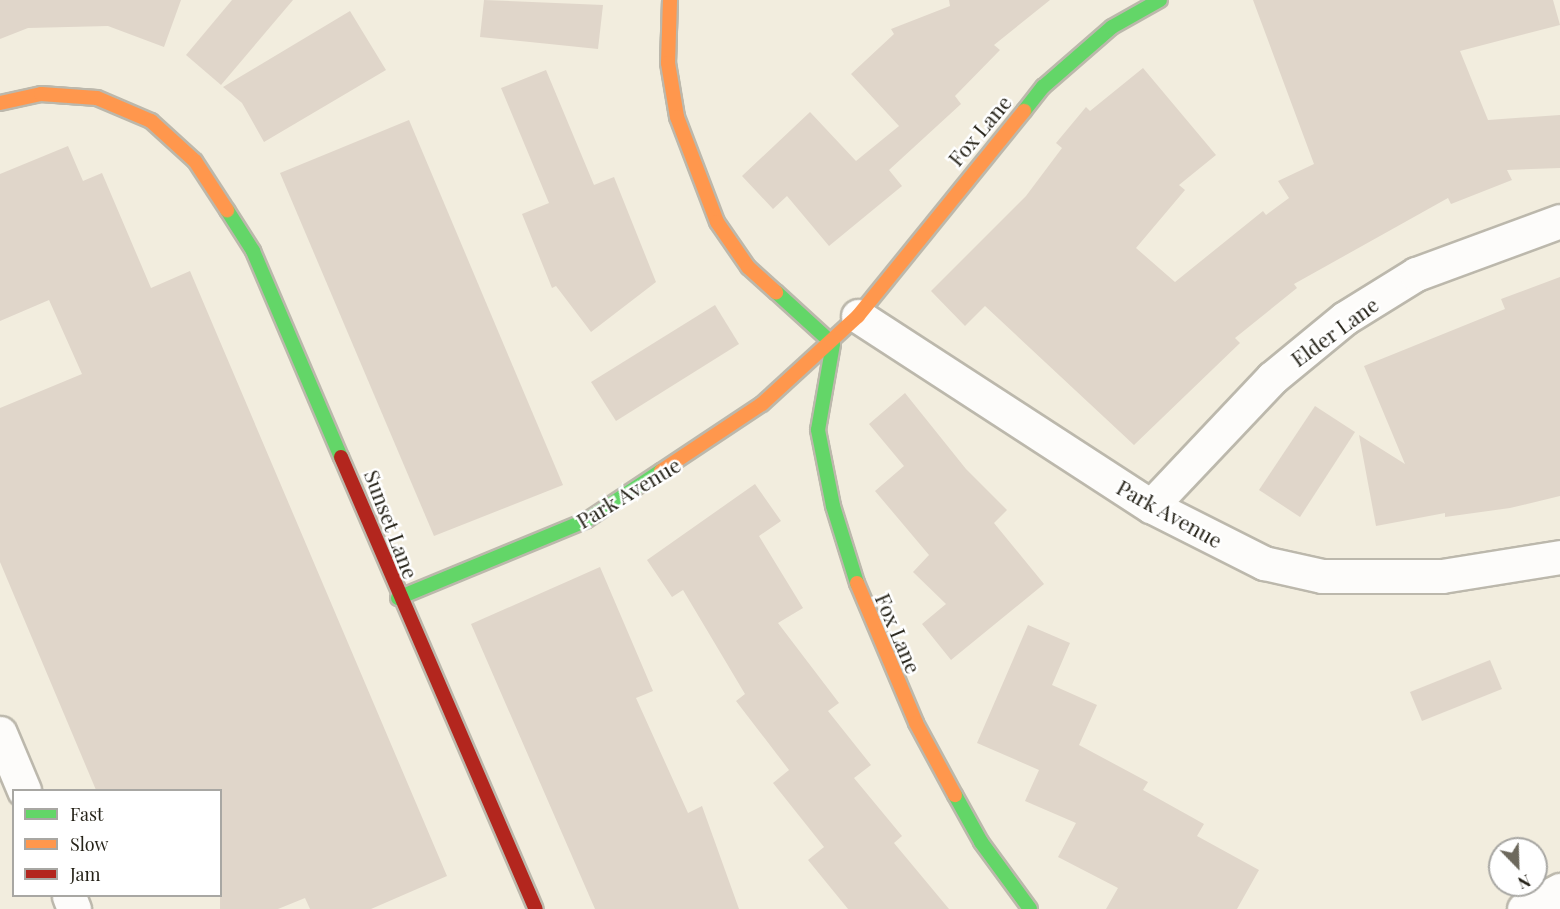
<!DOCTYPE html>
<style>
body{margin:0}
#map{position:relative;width:1560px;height:909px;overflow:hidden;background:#f2edde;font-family:"Playfair Display",serif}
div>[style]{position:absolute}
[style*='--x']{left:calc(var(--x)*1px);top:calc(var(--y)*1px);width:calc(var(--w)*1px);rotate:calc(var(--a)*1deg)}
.building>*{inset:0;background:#e0d6ca}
.roads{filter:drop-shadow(2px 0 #bcb8ac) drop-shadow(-2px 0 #bcb8ac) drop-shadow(0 2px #bcb8ac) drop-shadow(0 -2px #bcb8ac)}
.street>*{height:33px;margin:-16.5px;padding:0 16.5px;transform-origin:16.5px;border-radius:16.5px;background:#fdfcfa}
.fast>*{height:14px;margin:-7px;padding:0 7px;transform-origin:7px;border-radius:7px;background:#63d668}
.slow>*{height:14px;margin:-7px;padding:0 7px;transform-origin:7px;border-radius:7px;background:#ff974d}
.jam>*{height:14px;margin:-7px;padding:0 7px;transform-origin:7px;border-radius:7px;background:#b3261e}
span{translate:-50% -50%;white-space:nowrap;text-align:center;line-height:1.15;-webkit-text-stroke:5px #fff;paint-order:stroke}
.street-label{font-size:21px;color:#252218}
.legend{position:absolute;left:12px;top:789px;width:210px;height:108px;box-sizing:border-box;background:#fff;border:2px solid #a8a7a3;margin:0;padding:8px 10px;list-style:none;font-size:18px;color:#252218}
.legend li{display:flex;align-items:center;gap:12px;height:30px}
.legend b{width:30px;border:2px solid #a8a7a3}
.north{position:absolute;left:1488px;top:837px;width:60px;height:60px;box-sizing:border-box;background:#fff;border:2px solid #a8a7a3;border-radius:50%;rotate:157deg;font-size:16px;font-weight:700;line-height:24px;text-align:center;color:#252218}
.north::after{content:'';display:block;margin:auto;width:21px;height:27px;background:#6d695d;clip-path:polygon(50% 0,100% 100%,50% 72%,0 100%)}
</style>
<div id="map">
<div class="building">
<div style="clip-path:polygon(0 0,181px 0,164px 47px,108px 26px,28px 28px,0 39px)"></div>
<div style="clip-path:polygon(232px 0,293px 0,221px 85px,186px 55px)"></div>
<div style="clip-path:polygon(484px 0,603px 5px,598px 49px,480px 37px)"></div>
<div style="clip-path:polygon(949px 0,1050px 0,994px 45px,1000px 50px,955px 96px,961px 104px,889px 170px,902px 186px,829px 246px,787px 196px,773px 209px,742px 176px,810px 112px,856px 161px,899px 126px,851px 74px,894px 34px,891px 29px,950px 6px)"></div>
<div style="clip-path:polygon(1253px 0,1553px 0,1560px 25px,1460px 51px,1488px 120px,1560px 115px,1560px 168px,1507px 170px,1512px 180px,1451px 204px,1448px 198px,1294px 284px,1297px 288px,1235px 338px,1240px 343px,1134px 445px,985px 306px,965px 326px,931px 291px,1026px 196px,1062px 148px,1056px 143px,1086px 107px,1090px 111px,1143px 68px,1216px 155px,1179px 185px,1185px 190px,1136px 248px,1175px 282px,1263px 211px,1266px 215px,1289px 198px,1278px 181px,1314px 164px)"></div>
<div style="clip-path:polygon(350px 11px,386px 70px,264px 142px,242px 103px,223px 87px)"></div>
<div style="clip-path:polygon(546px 70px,594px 185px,614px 177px,656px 282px,591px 332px,556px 286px,552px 288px,522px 214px,549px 203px,501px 88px)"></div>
<div style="clip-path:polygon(409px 120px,563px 485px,434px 536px,280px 173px)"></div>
<div style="clip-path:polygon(68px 146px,83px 181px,102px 173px,151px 288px,190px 271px,447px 876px,371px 909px,310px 909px,305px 898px,278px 909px,220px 909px,220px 790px,96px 790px,0 562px,0 408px,82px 374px,49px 300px,0 321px,0 174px)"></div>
<div style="clip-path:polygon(1560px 277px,1560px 496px,1510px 508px,1445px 517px,1445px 513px,1376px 526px,1359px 435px,1405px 464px,1364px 366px,1505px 309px,1501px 299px)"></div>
<div style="clip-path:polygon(715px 305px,739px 344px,616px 421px,591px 382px)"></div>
<div style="clip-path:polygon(905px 393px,966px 469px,1007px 510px,994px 523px,1044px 584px,951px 660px,922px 624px,946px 604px,913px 572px,929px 555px,875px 491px,904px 466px,869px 424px)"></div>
<div style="clip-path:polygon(1315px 406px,1355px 432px,1300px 517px,1259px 490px)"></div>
<div style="clip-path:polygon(755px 484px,781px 521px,759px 536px,803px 608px,778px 623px,839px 703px,828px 711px,871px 765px,854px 778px,902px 836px,894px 843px,949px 909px,848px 909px,808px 860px,824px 847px,773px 783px,789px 770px,736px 701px,745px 694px,683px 590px,672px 597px,647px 560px)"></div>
<div style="clip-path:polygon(600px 567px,653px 691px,636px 698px,688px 813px,702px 806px,739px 909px,595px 909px,471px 624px)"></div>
<div style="clip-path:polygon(1028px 625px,1070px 643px,1052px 685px,1097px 705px,1079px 745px,1148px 782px,1143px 790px,1204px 824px,1197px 836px,1259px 870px,1237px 909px,1106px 909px,1118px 888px,1058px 857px,1076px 823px,1025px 801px,1039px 770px,977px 743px)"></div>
<div style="clip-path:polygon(1490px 660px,1502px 689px,1422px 721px,1410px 692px)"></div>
</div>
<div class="roads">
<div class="street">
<div style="--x:858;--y:316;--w:349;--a:33"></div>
<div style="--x:1151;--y:506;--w:127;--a:26.8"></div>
<div style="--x:1264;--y:563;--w:59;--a:12.6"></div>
<div style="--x:1322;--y:576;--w:120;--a:0"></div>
<div style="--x:1442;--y:576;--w:120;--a:-9.1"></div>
<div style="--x:1151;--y:506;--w:176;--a:-46.6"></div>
<div style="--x:1272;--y:378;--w:94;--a:-39.4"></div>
<div style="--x:1345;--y:318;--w:84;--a:-31.8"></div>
<div style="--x:1416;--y:274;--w:153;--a:-20.2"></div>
<div style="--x:0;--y:733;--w:62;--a:67.2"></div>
<div style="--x:69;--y:896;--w:14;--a:69"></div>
<div style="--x:1524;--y:909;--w:41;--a:-27.8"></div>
</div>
<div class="fast">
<div style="--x:1024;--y:111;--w:31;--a:-52"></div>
<div style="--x:1043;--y:87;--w:91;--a:-41"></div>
<div style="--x:1112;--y:27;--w:55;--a:-29.4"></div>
<div style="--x:227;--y:210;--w:49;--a:57.6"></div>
<div style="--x:253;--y:251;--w:224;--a:66.9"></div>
<div style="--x:776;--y:292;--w:77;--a:42.4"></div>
<div style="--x:833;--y:344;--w:87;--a:99.9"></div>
<div style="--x:818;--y:430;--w:77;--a:78.8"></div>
<div style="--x:833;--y:506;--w:81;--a:72.7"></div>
<div style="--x:398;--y:598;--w:204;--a:-22.4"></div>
<div style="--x:587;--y:520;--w:89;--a:-33.5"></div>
<div style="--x:955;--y:795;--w:54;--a:61"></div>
<div style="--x:981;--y:842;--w:83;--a:53.8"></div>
</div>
<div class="slow">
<div style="--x:670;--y:0;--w:63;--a:91.8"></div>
<div style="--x:668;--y:63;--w:55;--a:80.5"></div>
<div style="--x:677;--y:117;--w:112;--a:69.1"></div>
<div style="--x:717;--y:222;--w:55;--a:55.4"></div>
<div style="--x:748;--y:267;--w:38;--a:42"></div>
<div style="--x:0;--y:103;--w:42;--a:-12.4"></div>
<div style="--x:41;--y:94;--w:56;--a:4.1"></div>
<div style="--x:97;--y:98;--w:59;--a:23.1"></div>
<div style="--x:151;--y:121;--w:59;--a:42.3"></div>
<div style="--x:195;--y:161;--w:59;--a:56.9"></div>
<div style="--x:661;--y:471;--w:121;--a:-33.6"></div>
<div style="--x:762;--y:404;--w:130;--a:-42.5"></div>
<div style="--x:858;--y:316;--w:264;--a:-51"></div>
<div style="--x:857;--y:583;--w:152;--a:67.1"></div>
<div style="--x:916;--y:723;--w:82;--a:61.6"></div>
</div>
<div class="jam">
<div style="--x:341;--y:457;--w:492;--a:66.7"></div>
</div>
</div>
<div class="street-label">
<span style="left:979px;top:130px;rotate:-50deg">Fox Lane</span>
<span style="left:1334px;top:331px;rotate:-36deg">Elder Lane</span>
<span style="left:628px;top:492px;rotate:-31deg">Park Avenue</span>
<span style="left:1170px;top:513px;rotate:29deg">Park Avenue</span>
<span style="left:392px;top:524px;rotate:69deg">Sunset Lane</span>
<span style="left:899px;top:633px;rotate:67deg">Fox Lane</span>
</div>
<ul class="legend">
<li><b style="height:8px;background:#63d668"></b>Fast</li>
<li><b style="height:8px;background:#ff974d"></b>Slow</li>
<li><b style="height:8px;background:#b3261e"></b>Jam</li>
</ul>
<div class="north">N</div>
</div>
